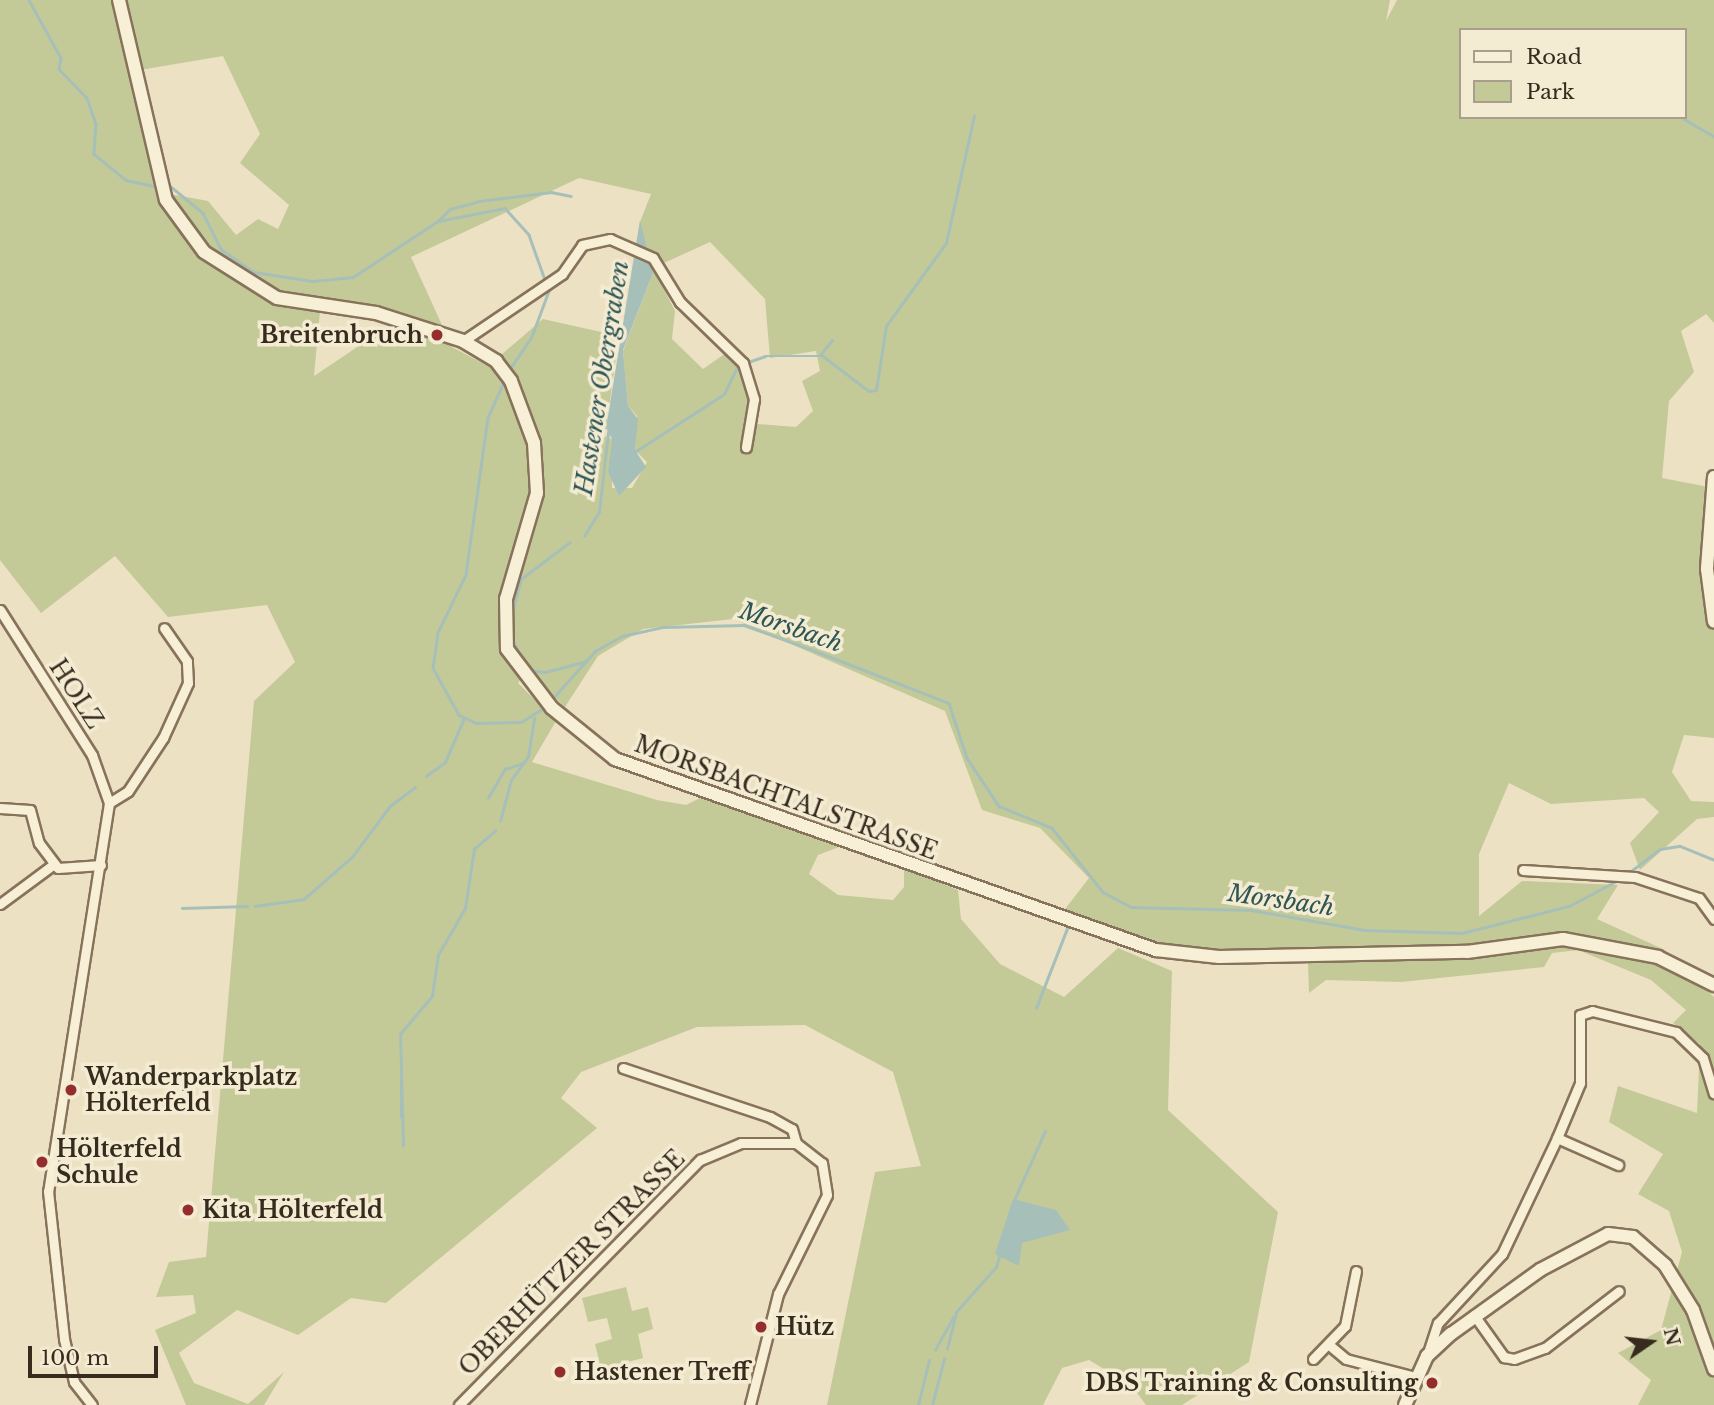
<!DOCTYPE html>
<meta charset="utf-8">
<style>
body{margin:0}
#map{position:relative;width:1714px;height:1405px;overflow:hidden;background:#ede1c4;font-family:"Libre Baskerville",serif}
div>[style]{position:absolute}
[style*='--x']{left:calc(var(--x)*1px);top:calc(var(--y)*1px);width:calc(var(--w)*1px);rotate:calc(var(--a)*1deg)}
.green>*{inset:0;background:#c3ca98}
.water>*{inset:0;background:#a6c0b9}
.stream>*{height:2.5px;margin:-1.25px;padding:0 1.25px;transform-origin:1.25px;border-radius:1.25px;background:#a6c0b9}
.roads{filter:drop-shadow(2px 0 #87735b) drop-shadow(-2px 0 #87735b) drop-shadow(0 2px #87735b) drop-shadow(0 -2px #87735b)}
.street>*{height:9px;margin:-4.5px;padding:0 4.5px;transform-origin:4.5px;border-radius:4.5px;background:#f8efd7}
.secondary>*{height:12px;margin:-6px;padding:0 6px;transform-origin:6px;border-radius:6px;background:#f8efd7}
.dots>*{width:19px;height:19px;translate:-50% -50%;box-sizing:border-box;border:4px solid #f4ebd3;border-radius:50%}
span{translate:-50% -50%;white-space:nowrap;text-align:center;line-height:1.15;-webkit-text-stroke:7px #f4ebd3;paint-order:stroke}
.poi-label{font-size:23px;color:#372b1e;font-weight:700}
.right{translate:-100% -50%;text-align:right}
.left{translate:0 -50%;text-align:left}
.street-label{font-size:23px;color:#372b1e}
.water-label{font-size:24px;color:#2e5655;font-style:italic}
.legend{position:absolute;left:1459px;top:28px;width:228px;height:91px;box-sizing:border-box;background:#f4ebd3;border:2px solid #a89e8b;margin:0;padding:9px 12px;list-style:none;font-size:21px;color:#372b1e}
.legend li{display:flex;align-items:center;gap:14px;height:35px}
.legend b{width:35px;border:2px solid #a89e8b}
.north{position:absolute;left:1616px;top:1307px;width:70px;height:70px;-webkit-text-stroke:5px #f4ebd3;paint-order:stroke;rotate:76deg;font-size:19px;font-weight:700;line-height:28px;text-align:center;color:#372b1e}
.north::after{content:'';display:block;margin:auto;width:24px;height:32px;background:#372b1e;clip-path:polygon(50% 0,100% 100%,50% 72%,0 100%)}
.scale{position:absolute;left:28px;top:1346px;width:130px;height:32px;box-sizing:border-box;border:4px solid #372b1e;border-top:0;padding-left:9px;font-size:21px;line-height:24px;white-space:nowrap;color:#372b1e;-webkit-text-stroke:5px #f4ebd3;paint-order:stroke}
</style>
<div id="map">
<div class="green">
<div style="clip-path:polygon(evenodd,0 0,1390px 0,1386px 21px,1397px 0,1714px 0,1714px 323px,1706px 314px,1681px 331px,1694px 372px,1669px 401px,1662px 478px,1714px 488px,1714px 738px,1684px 735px,1672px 772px,1691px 801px,1714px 802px,1714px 817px,1697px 819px,1640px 870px,1630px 843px,1659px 812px,1644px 798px,1551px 804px,1509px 783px,1479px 854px,1479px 916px,1522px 881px,1618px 885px,1597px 919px,1665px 950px,1557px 932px,1444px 948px,1201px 951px,1160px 945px,1062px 913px,1089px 878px,1040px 828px,982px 810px,945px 711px,733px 619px,643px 629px,598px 656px,565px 707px,527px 671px,518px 683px,556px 721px,532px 762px,657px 800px,686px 805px,700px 798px,839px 847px,818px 855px,809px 874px,838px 895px,893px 900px,904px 887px,904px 868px,958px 890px,961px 919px,1000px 964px,1064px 997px,1118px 948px,1172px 971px,1168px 1110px,1278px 1212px,1249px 1362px,1182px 1405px,1146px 1405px,1132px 1386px,1089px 1360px,1062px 1368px,1043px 1405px,827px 1405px,875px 1172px,921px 1166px,893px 1072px,805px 1025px,697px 1027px,581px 1072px,561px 1098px,597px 1128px,386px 1303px,351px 1298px,298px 1335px,237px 1310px,179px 1353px,194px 1383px,248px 1404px,284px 1372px,264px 1405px,186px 1405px,155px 1330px,196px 1313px,193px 1295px,156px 1297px,169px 1262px,206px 1257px,254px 701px,295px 662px,267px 605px,168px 617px,115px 556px,41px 613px,0 560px,0 0,1460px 30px,1684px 30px,1684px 117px,1460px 117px,1460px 30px,0 0,223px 56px,260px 134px,240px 163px,289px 205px,278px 229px,258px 219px,236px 235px,208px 201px,159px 192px,128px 72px,223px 56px,0 0,579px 178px,651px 194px,640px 222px,642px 256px,653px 273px,623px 351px,628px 406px,637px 416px,635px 450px,647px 462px,632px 488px,612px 488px,612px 439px,605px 436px,619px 336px,543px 319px,488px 366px,452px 347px,411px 257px,579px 178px,0 0,710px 242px,765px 299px,770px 358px,816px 351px,820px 371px,802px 381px,813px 411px,796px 427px,745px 423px,751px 394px,740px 366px,726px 353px,703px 369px,672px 339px,675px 311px,653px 268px,710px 242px,0 0,320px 311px,357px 316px,393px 323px,314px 376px,320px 311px)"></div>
<div style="clip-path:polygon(1533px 945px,1585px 949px,1646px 959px,1688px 973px,1714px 997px,1714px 1405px,1638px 1405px,1651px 1380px,1618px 1353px,1661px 1330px,1682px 1252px,1669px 1211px,1638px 1194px,1663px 1154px,1609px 1122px,1618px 1086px,1697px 1113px,1700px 1044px,1673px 1023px,1686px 1010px,1651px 980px,1578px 950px,1552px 953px,1544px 967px,1401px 982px,1326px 980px,1309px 993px,1308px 963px,1476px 957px)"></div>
<div style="clip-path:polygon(626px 1287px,632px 1311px,648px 1307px,653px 1329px,638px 1334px,643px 1358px,601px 1369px,595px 1344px,612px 1339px,607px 1318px,588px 1322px,582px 1298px)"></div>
</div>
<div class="water">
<div style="clip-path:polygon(640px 220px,653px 273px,623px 350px,628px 406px,638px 419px,635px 450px,646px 467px,619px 496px,608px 472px,612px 439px,606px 428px)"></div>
<div style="clip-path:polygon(1013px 1199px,1056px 1210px,1070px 1230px,1022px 1243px,1019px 1266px,995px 1254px)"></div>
</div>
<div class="stream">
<div style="--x:29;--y:0;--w:66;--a:61.1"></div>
<div style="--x:61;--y:58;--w:11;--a:100"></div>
<div style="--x:59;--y:69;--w:40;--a:46"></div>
<div style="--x:87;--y:98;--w:28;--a:71"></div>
<div style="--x:96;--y:124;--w:30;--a:94"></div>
<div style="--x:94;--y:154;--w:41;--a:39.1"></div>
<div style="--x:126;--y:180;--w:34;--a:12"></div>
<div style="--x:1684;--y:119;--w:34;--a:30"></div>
<div style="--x:169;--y:185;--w:44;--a:39.5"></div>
<div style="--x:203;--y:213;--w:40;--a:63.4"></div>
<div style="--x:221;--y:249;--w:40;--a:34.9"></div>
<div style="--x:254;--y:272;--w:60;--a:8.7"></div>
<div style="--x:313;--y:281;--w:40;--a:-5.7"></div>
<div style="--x:353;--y:277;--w:102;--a:-33.4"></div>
<div style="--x:438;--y:221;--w:68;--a:-11"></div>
<div style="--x:505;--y:208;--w:36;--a:48"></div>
<div style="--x:529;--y:235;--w:59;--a:70.3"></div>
<div style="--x:549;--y:291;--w:49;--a:110.3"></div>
<div style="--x:532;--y:337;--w:40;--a:124"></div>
<div style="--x:438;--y:221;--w:17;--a:-45"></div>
<div style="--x:450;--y:209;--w:30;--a:-15"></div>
<div style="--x:479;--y:201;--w:73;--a:-7.1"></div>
<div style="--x:551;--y:192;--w:20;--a:11"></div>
<div style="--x:820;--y:355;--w:19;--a:-51"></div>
<div style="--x:748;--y:362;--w:18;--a:-19"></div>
<div style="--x:765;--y:356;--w:58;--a:0"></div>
<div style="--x:823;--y:356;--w:58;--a:37.3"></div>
<div style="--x:869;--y:391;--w:7;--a:-8"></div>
<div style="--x:876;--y:390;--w:65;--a:-81.1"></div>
<div style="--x:886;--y:326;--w:102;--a:-54.1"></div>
<div style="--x:946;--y:243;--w:130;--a:-77.6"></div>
<div style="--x:505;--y:380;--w:42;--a:114.1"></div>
<div style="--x:488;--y:418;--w:159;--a:98"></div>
<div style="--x:466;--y:575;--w:64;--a:115.8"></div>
<div style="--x:438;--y:633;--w:35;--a:98"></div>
<div style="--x:433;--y:668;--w:54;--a:61"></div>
<div style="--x:459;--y:715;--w:19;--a:25"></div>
<div style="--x:476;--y:723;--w:45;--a:-1.3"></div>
<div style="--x:521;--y:722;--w:28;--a:-32"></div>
<div style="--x:636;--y:451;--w:105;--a:-32.9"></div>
<div style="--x:724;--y:394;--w:30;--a:-64"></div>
<div style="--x:584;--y:536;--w:28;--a:-58"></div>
<div style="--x:599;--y:512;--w:80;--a:-83.5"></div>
<div style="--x:512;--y:612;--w:34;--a:-75"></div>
<div style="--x:521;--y:579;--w:61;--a:-37.1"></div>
<div style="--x:513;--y:640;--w:21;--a:65"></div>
<div style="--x:530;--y:670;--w:15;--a:8"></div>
<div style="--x:545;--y:672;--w:43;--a:-14.7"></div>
<div style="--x:552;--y:699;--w:64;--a:-48.1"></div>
<div style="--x:595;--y:651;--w:31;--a:-29"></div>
<div style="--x:622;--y:636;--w:42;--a:-12.4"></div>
<div style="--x:663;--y:627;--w:81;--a:-1.4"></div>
<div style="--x:744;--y:625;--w:70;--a:20"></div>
<div style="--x:810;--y:649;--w:149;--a:21.2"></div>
<div style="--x:949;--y:703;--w:58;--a:71.9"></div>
<div style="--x:967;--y:758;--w:58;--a:56.3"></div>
<div style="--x:999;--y:806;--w:57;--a:22.5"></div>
<div style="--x:1052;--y:828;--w:82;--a:51.4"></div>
<div style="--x:1103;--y:892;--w:32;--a:28"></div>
<div style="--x:1131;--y:907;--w:120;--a:1.4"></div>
<div style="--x:1251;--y:910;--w:115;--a:10"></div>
<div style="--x:1364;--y:930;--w:98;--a:1.8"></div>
<div style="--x:1462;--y:933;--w:110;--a:-14.2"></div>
<div style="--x:1569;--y:906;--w:60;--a:-27.8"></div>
<div style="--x:426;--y:776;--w:24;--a:-36"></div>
<div style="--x:445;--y:762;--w:48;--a:-66.6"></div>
<div style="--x:488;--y:798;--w:34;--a:-60"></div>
<div style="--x:505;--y:769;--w:20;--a:-18"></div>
<div style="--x:500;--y:821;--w:42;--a:-75"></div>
<div style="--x:511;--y:780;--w:29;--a:-54"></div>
<div style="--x:528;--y:757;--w:39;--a:-81"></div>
<div style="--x:1627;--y:874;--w:41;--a:-37.1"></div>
<div style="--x:1660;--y:849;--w:20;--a:-9"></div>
<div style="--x:1680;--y:846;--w:37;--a:22"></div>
<div style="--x:255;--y:906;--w:49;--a:-8.1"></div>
<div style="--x:304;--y:899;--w:64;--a:-41.2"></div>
<div style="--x:352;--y:857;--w:64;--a:-53.3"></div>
<div style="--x:390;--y:806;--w:31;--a:-37"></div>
<div style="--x:182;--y:908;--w:65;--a:-1.8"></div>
<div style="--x:1036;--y:1008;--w:88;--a:-68.7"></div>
<div style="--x:401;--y:1117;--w:42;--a:-90"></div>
<div style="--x:403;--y:1146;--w:112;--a:-91.5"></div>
<div style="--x:400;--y:1034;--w:50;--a:-49.9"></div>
<div style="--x:432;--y:996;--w:41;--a:-81.7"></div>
<div style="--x:438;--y:955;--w:54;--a:-60.1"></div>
<div style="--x:465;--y:908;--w:60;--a:-81.3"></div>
<div style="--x:474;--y:849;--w:28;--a:-41"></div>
<div style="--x:1011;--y:1207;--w:83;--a:-65.9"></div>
<div style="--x:947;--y:1349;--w:38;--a:-76"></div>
<div style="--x:956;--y:1312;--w:60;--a:-48.4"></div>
<div style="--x:996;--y:1267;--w:14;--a:-73"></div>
<div style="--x:935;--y:1350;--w:38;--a:-61"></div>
<div style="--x:918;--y:1405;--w:46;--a:-76.3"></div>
<div style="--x:932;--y:1405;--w:48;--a:-75.4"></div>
</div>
<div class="roads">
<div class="street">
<div style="--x:463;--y:341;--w:120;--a:-34.1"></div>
<div style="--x:562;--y:274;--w:35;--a:-55"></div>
<div style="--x:582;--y:245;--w:29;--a:-12"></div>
<div style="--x:610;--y:239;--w:47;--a:23.8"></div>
<div style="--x:653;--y:258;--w:52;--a:58.5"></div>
<div style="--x:680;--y:302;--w:88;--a:44.1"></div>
<div style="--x:743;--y:363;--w:38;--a:73"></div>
<div style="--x:754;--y:399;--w:49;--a:99.5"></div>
<div style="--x:0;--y:610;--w:172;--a:57.6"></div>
<div style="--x:92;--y:755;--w:51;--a:70.5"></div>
<div style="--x:109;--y:803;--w:393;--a:98.9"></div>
<div style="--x:48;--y:1191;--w:149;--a:83.8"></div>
<div style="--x:64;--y:1339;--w:44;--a:76.9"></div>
<div style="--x:74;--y:1382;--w:29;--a:52"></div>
<div style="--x:109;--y:803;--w:22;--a:-32"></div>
<div style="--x:128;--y:791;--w:64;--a:-56.6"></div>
<div style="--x:163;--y:738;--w:60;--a:-65.6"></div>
<div style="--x:188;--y:683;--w:22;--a:-93"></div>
<div style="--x:187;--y:661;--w:40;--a:-124.9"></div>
<div style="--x:0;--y:808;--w:30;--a:4"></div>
<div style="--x:30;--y:810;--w:34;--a:75"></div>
<div style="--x:39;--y:843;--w:31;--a:53"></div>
<div style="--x:58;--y:868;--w:43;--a:-4"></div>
<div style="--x:1523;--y:870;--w:112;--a:3.6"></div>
<div style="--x:1635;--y:877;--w:67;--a:18.2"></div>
<div style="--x:1699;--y:898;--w:26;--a:54"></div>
<div style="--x:0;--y:904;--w:67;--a:-36.5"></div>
<div style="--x:623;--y:1068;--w:155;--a:18.4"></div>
<div style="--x:770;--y:1117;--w:25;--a:29"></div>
<div style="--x:792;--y:1129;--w:15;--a:74"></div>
<div style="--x:1557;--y:1138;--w:67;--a:23.9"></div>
<div style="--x:1474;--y:1315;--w:52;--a:54.5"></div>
<div style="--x:1504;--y:1357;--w:10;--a:11"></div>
<div style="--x:1514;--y:1359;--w:33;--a:-20"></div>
<div style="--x:1545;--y:1348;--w:93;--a:-37.6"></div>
<div style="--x:1328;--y:1344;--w:23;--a:40"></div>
<div style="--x:1346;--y:1359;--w:71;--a:14.6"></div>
<div style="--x:1427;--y:1356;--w:35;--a:-72"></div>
<div style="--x:1438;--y:1323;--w:94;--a:-47.2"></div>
<div style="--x:1502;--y:1254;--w:128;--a:-64.6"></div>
<div style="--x:1557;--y:1138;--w:60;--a:-67.3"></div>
<div style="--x:1580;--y:1083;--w:68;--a:-90"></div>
<div style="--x:1580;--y:1015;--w:13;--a:-18"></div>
<div style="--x:1592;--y:1011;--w:87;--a:14"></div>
<div style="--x:1676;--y:1032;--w:37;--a:44"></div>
<div style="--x:1703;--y:1058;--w:37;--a:73"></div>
<div style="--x:1313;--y:1359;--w:46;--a:-45.9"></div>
<div style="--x:1345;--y:1326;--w:56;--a:-78.7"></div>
<div style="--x:459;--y:1405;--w:344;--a:-45.5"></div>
<div style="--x:700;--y:1160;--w:44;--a:-22.5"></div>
<div style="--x:741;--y:1143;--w:55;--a:0"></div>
<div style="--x:796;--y:1143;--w:33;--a:38"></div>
<div style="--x:822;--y:1163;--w:32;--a:81"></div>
<div style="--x:827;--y:1195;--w:110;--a:116.3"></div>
<div style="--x:778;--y:1294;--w:114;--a:104.2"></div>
</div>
<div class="secondary">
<div style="--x:119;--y:0;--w:205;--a:76.8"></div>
<div style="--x:166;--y:200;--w:64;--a:53.8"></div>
<div style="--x:204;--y:252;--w:86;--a:32.2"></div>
<div style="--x:277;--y:298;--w:100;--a:8.6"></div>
<div style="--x:376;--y:313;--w:91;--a:17.8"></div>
<div style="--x:463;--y:341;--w:39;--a:31"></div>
<div style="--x:496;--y:361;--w:25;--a:53"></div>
<div style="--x:511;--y:381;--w:66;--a:69.6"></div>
<div style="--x:534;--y:443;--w:50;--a:86.6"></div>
<div style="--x:537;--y:493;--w:110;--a:106.3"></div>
<div style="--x:506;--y:599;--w:50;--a:88.9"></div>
<div style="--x:507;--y:649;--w:74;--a:52.7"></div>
<div style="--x:552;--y:708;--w:81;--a:39"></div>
<div style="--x:615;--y:759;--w:574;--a:19.45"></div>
<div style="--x:1156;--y:950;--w:63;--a:6.3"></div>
<div style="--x:1219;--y:957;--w:248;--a:-1.2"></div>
<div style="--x:1467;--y:952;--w:97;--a:-7.7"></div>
<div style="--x:1563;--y:939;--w:97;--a:10.7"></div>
<div style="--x:1658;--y:957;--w:63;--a:26.6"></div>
<div style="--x:1714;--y:477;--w:92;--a:94.4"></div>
<div style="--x:1707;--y:569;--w:53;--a:82.5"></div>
<div style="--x:1405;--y:1405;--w:54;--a:-65.8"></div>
<div style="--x:1427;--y:1356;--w:33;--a:-43"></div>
<div style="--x:1451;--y:1334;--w:110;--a:-35.7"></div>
<div style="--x:1540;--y:1270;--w:77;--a:-27.9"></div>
<div style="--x:1608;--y:1234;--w:25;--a:7"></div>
<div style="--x:1633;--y:1237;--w:43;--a:41.2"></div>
<div style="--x:1665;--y:1265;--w:53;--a:58.1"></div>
<div style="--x:1693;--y:1310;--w:63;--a:70.4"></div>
</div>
</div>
<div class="dots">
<div style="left:437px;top:335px;background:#942e2d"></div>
<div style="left:71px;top:1090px;background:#942e2d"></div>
<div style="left:42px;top:1162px;background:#942e2d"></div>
<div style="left:188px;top:1210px;background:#942e2d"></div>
<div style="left:761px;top:1327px;background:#942e2d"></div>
<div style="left:560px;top:1372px;background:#942e2d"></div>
<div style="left:1432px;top:1383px;background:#942e2d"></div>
</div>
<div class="poi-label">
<span class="right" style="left:423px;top:335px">Breitenbruch</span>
<span class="left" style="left:85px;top:1090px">Wanderparkplatz<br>Hölterfeld</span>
<span class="left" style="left:56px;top:1162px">Hölterfeld<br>Schule</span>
<span class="left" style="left:202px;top:1210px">Kita Hölterfeld</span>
<span class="left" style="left:775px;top:1327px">Hütz</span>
<span class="left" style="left:574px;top:1372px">Hastener Treff</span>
<span class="right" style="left:1418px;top:1383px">DBS Training &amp; Consulting</span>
</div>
<div class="street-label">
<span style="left:76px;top:694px;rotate:57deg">HOLZ</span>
<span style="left:786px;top:798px;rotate:20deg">MORSBACHTALSTRASSE</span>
<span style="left:572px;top:1263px;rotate:-45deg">OBERHÜTZER STRASSE</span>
</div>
<div class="water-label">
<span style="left:602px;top:378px;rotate:-81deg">Hastener Obergraben</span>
<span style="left:791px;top:627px;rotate:19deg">Morsbach</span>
<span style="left:1281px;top:900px;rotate:8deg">Morsbach</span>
</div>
<ul class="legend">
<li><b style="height:9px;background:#f8efd7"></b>Road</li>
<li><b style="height:19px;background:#c3ca98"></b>Park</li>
</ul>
<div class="north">N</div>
<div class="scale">100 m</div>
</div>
